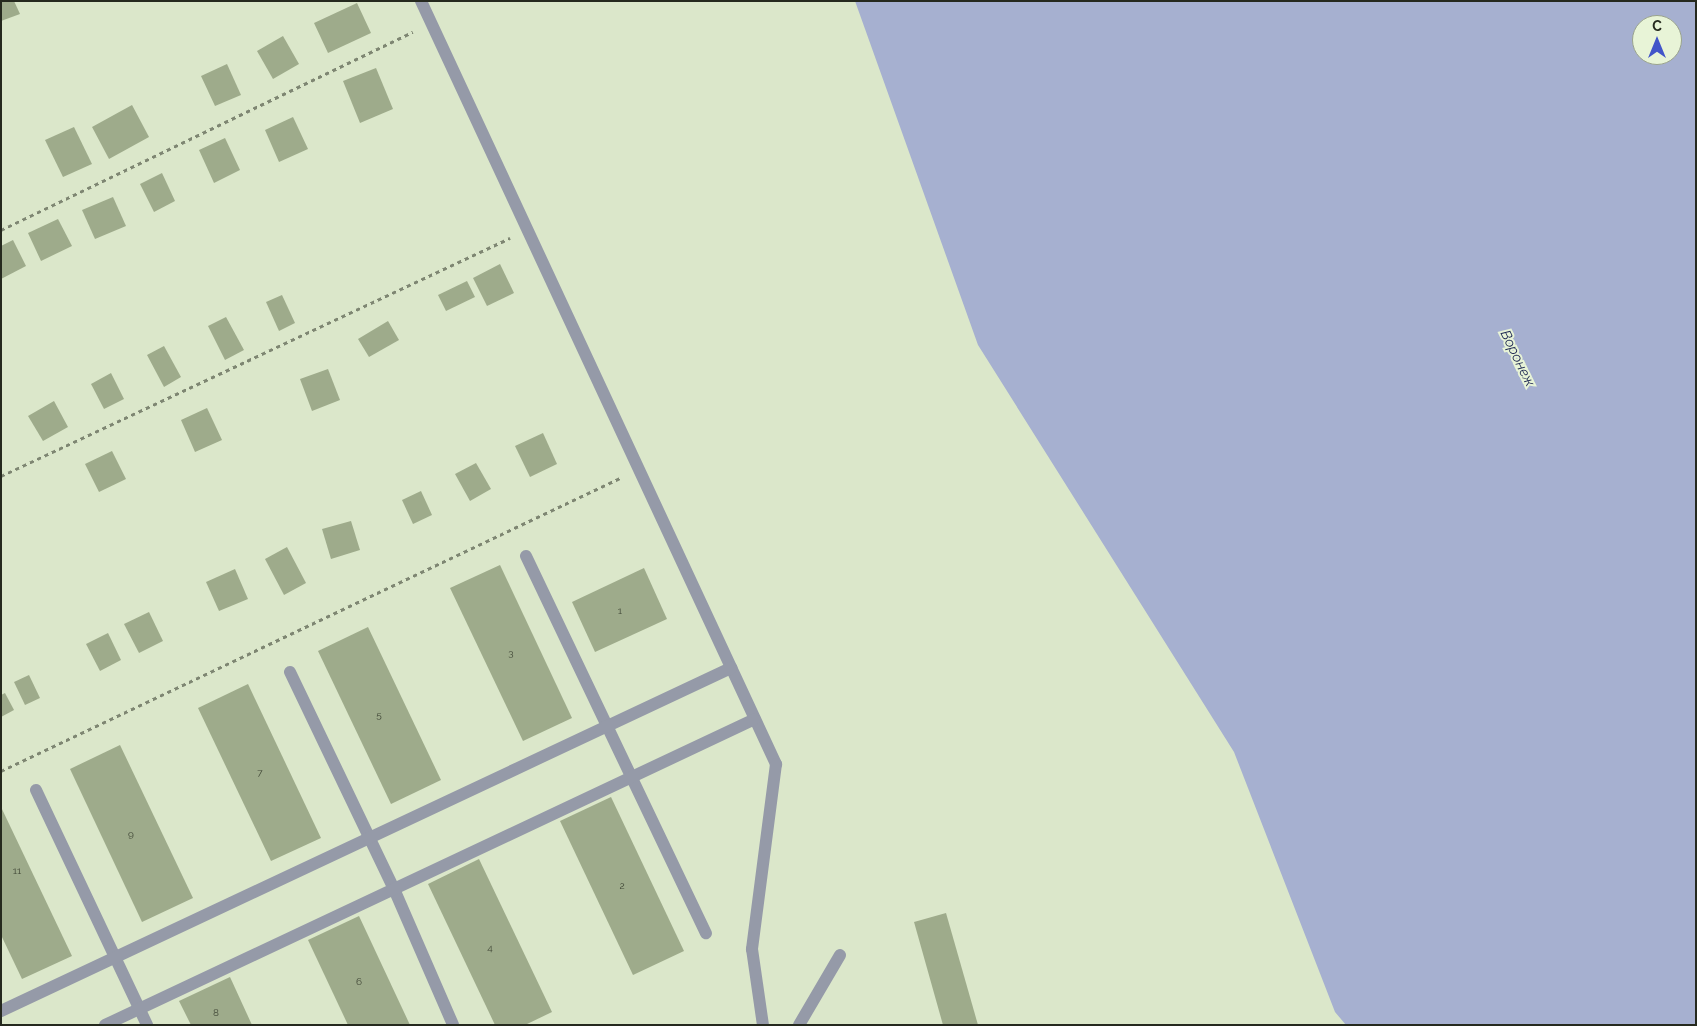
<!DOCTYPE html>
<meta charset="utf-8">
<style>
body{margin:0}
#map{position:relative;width:1697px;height:1026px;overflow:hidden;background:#dbe7ca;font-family:Raleway,sans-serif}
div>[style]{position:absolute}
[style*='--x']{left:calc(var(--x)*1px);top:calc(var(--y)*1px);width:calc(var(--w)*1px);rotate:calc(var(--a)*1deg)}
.water>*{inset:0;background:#a6b0d0}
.building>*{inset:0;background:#9eab8b}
.path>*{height:3px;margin-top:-1.5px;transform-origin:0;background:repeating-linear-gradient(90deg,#7e8672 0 4px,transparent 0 8px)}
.minor>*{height:12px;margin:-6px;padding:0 6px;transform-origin:6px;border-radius:6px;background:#959aa8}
span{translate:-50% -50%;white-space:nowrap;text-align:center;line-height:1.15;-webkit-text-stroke:4px #e8f4d7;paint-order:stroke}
.number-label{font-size:10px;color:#434a39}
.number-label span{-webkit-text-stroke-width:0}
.water-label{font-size:14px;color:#202a54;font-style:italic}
.frame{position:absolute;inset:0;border:2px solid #25291e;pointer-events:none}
.north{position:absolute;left:1632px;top:15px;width:50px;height:50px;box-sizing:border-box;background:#e8f4d7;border:1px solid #9aa38d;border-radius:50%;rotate:0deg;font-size:14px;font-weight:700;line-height:20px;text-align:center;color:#25291e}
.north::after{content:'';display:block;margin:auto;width:18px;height:22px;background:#4255c9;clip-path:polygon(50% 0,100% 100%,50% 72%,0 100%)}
</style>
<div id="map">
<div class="water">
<div style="clip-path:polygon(evenodd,855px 1px,1696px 1px,1696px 1025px,1346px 1025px,1335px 1012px,1234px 752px,978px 345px,855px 1px,1642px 25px,1672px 25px,1672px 55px,1642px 55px,1642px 25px)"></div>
</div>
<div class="building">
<div style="clip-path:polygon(1px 1px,14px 1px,20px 14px,1px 21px)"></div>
<div style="clip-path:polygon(357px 3px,371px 33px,328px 53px,314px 23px)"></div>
<div style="clip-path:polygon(283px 36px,299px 64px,273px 79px,257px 51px)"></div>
<div style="clip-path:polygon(227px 64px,241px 95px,215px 106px,201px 76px)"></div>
<div style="clip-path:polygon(376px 68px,393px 109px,360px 123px,343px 81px)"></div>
<div style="clip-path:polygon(132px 105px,149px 137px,109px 159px,92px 127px)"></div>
<div style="clip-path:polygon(293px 117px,308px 149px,279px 162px,265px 130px)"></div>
<div style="clip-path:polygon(74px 127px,92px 164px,63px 177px,45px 140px)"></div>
<div style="clip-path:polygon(225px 138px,240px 170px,214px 183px,199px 150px)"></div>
<div style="clip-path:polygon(162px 173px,175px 201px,154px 212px,140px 184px)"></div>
<div style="clip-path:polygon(113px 197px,126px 226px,95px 239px,82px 210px)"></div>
<div style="clip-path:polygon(58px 219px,72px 246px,41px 261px,28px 233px)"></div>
<div style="clip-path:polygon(13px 240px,26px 266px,1px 279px,1px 246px)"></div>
<div style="clip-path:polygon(500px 264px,514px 293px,487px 306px,473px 278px)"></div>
<div style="clip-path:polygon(467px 281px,475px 297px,446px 311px,438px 295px)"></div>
<div style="clip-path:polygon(282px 295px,295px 323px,279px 331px,266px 302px)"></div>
<div style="clip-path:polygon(226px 317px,244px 350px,225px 360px,208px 326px)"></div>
<div style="clip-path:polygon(388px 321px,399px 340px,369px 357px,358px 339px)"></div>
<div style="clip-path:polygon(164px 346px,181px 377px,164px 387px,147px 355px)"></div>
<div style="clip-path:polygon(328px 369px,340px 400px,312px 411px,300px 379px)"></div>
<div style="clip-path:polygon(111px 373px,124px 399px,104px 409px,91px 384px)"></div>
<div style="clip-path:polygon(54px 401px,68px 427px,43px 441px,28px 416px)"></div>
<div style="clip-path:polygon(207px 408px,222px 440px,195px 452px,181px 420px)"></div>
<div style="clip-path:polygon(543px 433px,557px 464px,530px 477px,515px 446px)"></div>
<div style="clip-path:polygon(112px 451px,126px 479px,99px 492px,85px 464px)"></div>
<div style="clip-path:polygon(476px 463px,491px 489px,470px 501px,455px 474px)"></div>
<div style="clip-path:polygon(421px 491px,432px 515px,413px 524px,402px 500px)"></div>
<div style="clip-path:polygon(351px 521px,360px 550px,331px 559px,322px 529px)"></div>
<div style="clip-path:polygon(287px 547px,306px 583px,284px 595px,265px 559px)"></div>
<div style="clip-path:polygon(500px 565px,572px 718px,523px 741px,450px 588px)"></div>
<div style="clip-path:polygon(644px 568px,667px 619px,595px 652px,572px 602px)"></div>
<div style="clip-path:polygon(235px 569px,248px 599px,219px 611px,206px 582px)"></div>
<div style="clip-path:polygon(149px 612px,163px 641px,139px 653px,124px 624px)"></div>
<div style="clip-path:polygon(368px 627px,441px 780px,391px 804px,318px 651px)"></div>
<div style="clip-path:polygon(108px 633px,121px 660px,100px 671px,86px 644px)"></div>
<div style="clip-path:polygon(29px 675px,40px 698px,25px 705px,14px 682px)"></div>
<div style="clip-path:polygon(248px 684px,321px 838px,271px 861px,198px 708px)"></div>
<div style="clip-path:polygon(5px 693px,14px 710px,1px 717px,1px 695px)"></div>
<div style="clip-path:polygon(120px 745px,193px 898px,142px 922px,70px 769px)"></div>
<div style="clip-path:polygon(611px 797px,684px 951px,633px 975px,560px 821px)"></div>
<div style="clip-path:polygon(1px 807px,72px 956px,22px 979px,1px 935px)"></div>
<div style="clip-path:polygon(479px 859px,552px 1012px,525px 1025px,495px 1025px,428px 884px)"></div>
<div style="clip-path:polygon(946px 913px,978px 1025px,943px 1025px,914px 922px)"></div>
<div style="clip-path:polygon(359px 916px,410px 1025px,348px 1025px,308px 940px)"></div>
<div style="clip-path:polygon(230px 977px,252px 1025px,191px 1025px,179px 1001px)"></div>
</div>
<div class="path">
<div style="--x:1;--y:230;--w:457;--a:-25.7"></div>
<div style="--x:1;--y:476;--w:562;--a:-25.06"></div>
<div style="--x:1;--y:771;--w:687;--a:-25.33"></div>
</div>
<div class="minor">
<div style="--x:421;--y:1;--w:842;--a:65.05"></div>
<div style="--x:776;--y:764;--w:187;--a:97.4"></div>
<div style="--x:752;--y:949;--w:77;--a:81.8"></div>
<div style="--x:526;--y:556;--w:418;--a:64.5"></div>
<div style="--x:290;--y:672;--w:241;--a:64.4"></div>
<div style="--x:394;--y:889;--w:148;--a:66.5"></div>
<div style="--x:36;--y:790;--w:260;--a:64.7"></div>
<div style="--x:1;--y:1011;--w:807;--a:-25.17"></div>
<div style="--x:105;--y:1025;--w:718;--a:-25.21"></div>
<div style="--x:799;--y:1025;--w:81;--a:-59.6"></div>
</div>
<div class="number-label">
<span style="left:620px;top:611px">1</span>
<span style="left:511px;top:653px">3</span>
<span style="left:379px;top:715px">5</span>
<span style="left:260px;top:773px">7</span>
<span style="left:131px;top:834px">9</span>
<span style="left:17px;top:871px">11</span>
<span style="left:622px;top:886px">2</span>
<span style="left:490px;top:948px">4</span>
<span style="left:359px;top:982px">6</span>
<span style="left:216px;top:1013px">8</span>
</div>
<div class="water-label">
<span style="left:1518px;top:358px;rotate:64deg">Воронеж</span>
</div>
<div class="frame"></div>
<div class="north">С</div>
</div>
